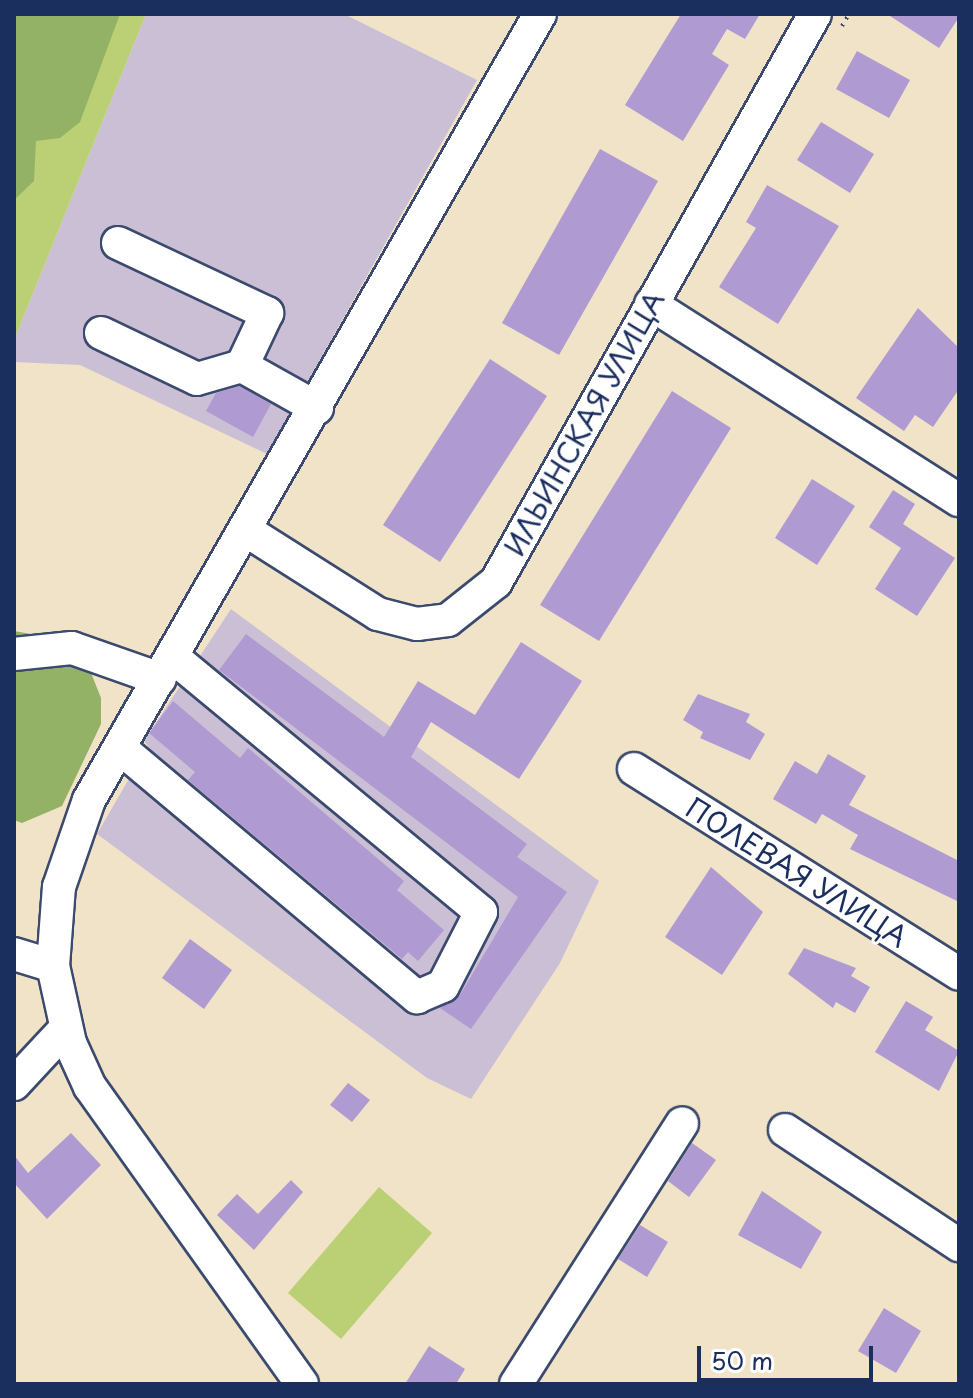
<!DOCTYPE html>
<meta charset="utf-8">
<style>
body{margin:0}
#map{position:relative;width:973px;height:1398px;overflow:hidden;background:#f1e3c7;font-family:"Playpen Sans",sans-serif}
div>[style]{position:absolute}
[style*='--x']{left:calc(var(--x)*1px);top:calc(var(--y)*1px);width:calc(var(--w)*1px);rotate:calc(var(--a)*1deg)}
.industrial>*{inset:0;background:#cbbfd5}
.green>*{inset:0;background:#bbd074}
.forest>*{inset:0;background:#94b266}
.building>*{inset:0;background:#af9ad2}
.path>*{height:4px;margin-top:-2px;transform-origin:0;background:repeating-linear-gradient(90deg,#3b4a6e 0 2px,transparent 0 8px)}
.roads{filter:drop-shadow(2px 0 #3b4a6e) drop-shadow(-2px 0 #3b4a6e) drop-shadow(0 2px #3b4a6e) drop-shadow(0 -2px #3b4a6e)}
.minor>*{height:32px;margin:-16px;padding:0 16px;transform-origin:16px;border-radius:16px;background:#fff}
span{translate:-50% -50%;white-space:nowrap;text-align:center;line-height:1.15;-webkit-text-stroke:6px #fff;paint-order:stroke}
.street-label{font-size:28px;color:#1b2f5e}
.frame{position:absolute;inset:0;border:16px solid #1b2f5e;pointer-events:none}
.scale{position:absolute;left:697px;top:1346px;width:176px;height:36px;box-sizing:border-box;border:4px solid #1b2f5e;border-top:0;padding-left:10px;font-size:24px;line-height:28px;white-space:nowrap;color:#1b2f5e;-webkit-text-stroke:6px #fff;paint-order:stroke}
</style>
<div id="map">
<div class="industrial">
<div style="clip-path:polygon(146px 14px,344px 14px,477px 80px,267px 454px,80px 365px,14px 362px,14px 340px)"></div>
<div style="clip-path:polygon(231px 609px,599px 881px,560px 963px,471px 1099px,427px 1078px,97px 834px,130px 777px,145px 777px,152px 751px,144px 741px)"></div>
</div>
<div class="green">
<div style="clip-path:polygon(14px 14px,146px 14px,14px 340px)"></div>
<div style="clip-path:polygon(379px 1187px,432px 1233px,341px 1339px,288px 1293px)"></div>
</div>
<div class="forest">
<div style="clip-path:polygon(14px 14px,120px 14px,80px 122px,60px 138px,36px 141px,34px 181px,14px 200px)"></div>
<div style="clip-path:polygon(14px 631px,53px 638px,84px 655px,101px 698px,101px 724px,62px 806px,22px 823px,14px 820px)"></div>
</div>
<div class="building">
<div style="clip-path:polygon(681px 14px,760px 14px,745px 39px,727px 29px,712px 54px,729px 65px,683px 141px,625px 105px)"></div>
<div style="clip-path:polygon(887px 14px,959px 14px,959px 17px,939px 48px)"></div>
<div style="clip-path:polygon(857px 51px,910px 80px,889px 118px,836px 89px)"></div>
<div style="clip-path:polygon(821px 122px,874px 154px,850px 193px,797px 160px)"></div>
<div style="clip-path:polygon(600px 149px,658px 181px,559px 355px,502px 323px)"></div>
<div style="clip-path:polygon(767px 185px,839px 226px,778px 324px,719px 287px,756px 228px,746px 222px)"></div>
<div style="clip-path:polygon(918px 308px,959px 348px,959px 389px,933px 427px,915px 415px,904px 431px,856px 398px)"></div>
<div style="clip-path:polygon(490px 359px,547px 396px,440px 562px,383px 525px)"></div>
<div style="clip-path:polygon(240px 386px,271px 404px,253px 437px,206px 411px,216px 393px)"></div>
<div style="clip-path:polygon(672px 391px,731px 428px,599px 641px,540px 605px)"></div>
<div style="clip-path:polygon(812px 479px,855px 506px,817px 565px,775px 538px)"></div>
<div style="clip-path:polygon(893px 490px,915px 504px,903px 524px,955px 558px,917px 616px,875px 589px,901px 548px,869px 527px)"></div>
<div style="clip-path:polygon(246px 634px,384px 737px,418px 681px,475px 715px,521px 642px,582px 681px,519px 779px,431px 722px,411px 757px,527px 844px,517px 857px,567px 892px,471px 1029px,440px 1008px,460px 995px,518px 897px,219px 670px)"></div>
<div style="clip-path:polygon(698px 694px,750px 714px,746px 722px,765px 734px,750px 760px,700px 738px,703px 732px,683px 720px)"></div>
<div style="clip-path:polygon(173px 701px,240px 758px,248px 748px,404px 881px,397px 890px,444px 930px,418px 961px,408px 952px,402px 959px,188px 780px,195px 772px,149px 733px)"></div>
<div style="clip-path:polygon(828px 754px,866px 776px,849px 805px,959px 861px,959px 902px,850px 849px,858px 835px,822px 814px,816px 824px,773px 799px,795px 761px,817px 774px)"></div>
<div style="clip-path:polygon(711px 867px,763px 912px,722px 975px,665px 937px)"></div>
<div style="clip-path:polygon(190px 939px,232px 970px,204px 1009px,162px 978px)"></div>
<div style="clip-path:polygon(804px 948px,856px 968px,851px 976px,870px 987px,855px 1013px,836px 1002px,833px 1008px,788px 974px)"></div>
<div style="clip-path:polygon(906px 1001px,933px 1017px,925px 1030px,959px 1051px,939px 1091px,875px 1052px)"></div>
<div style="clip-path:polygon(348px 1083px,370px 1100px,352px 1122px,330px 1105px)"></div>
<div style="clip-path:polygon(71px 1133px,101px 1165px,47px 1219px,14px 1183px,14px 1155px,28px 1173px)"></div>
<div style="clip-path:polygon(692px 1143px,716px 1160px,689px 1197px,668px 1181px)"></div>
<div style="clip-path:polygon(291px 1180px,303px 1192px,254px 1250px,217px 1215px,237px 1194px,258px 1214px)"></div>
<div style="clip-path:polygon(762px 1191px,822px 1232px,801px 1269px,738px 1235px)"></div>
<div style="clip-path:polygon(640px 1225px,668px 1242px,647px 1277px,618px 1259px)"></div>
<div style="clip-path:polygon(884px 1308px,921px 1331px,896px 1373px,858px 1351px)"></div>
<div style="clip-path:polygon(429px 1346px,465px 1369px,456px 1384px,405px 1384px)"></div>
</div>
<div class="path">
<div style="--x:842;--y:26;--w:14;--a:-60"></div>
</div>
<div class="roads">
<div class="minor">
<div style="--x:118;--y:243;--w:165;--a:25.2"></div>
<div style="--x:267;--y:313;--w:59;--a:115.3"></div>
<div style="--x:651;--y:304;--w:365;--a:32.5"></div>
<div style="--x:101;--y:333;--w:106;--a:25.6"></div>
<div style="--x:197;--y:379;--w:47;--a:-16.1"></div>
<div style="--x:242;--y:366;--w:86;--a:29.2"></div>
<div style="--x:247;--y:531;--w:155;--a:32.4"></div>
<div style="--x:378;--y:614;--w:40;--a:14.4"></div>
<div style="--x:417;--y:624;--w:31;--a:-7"></div>
<div style="--x:448;--y:620;--w:61;--a:-38.4"></div>
<div style="--x:496;--y:582;--w:651;--a:-60.68"></div>
<div style="--x:14;--y:654;--w:58;--a:-5.9"></div>
<div style="--x:72;--y:648;--w:93;--a:19.4"></div>
<div style="--x:120;--y:748;--w:388;--a:40"></div>
<div style="--x:417;--y:997;--w:28;--a:-23"></div>
<div style="--x:443;--y:986;--w:83;--a:-62.8"></div>
<div style="--x:481;--y:912;--w:400;--a:-140.4"></div>
<div style="--x:634;--y:769;--w:384;--a:32.2"></div>
<div style="--x:14;--y:954;--w:41;--a:17.1"></div>
<div style="--x:14;--y:1084;--w:76;--a:-47.1"></div>
<div style="--x:785;--y:1130;--w:209;--a:33.5"></div>
<div style="--x:302;--y:1384;--w:365;--a:-125.5"></div>
<div style="--x:90;--y:1087;--w:48;--a:-114.4"></div>
<div style="--x:70;--y:1043;--w:79;--a:-102.4"></div>
<div style="--x:53;--y:966;--w:79;--a:-85.7"></div>
<div style="--x:59;--y:887;--w:92;--a:-71"></div>
<div style="--x:89;--y:800;--w:906;--a:-60.15"></div>
<div style="--x:516;--y:1384;--w:309;--a:-57.5"></div>
</div>
</div>
<div class="street-label">
<span style="left:584px;top:423px;rotate:-61deg">ИЛЬИНСКАЯ УЛИЦА</span>
<span style="left:797px;top:872px;rotate:32deg">ПОЛЕВАЯ УЛИЦА</span>
</div>
<div class="frame"></div>
<div class="scale">50 m</div>
</div>
